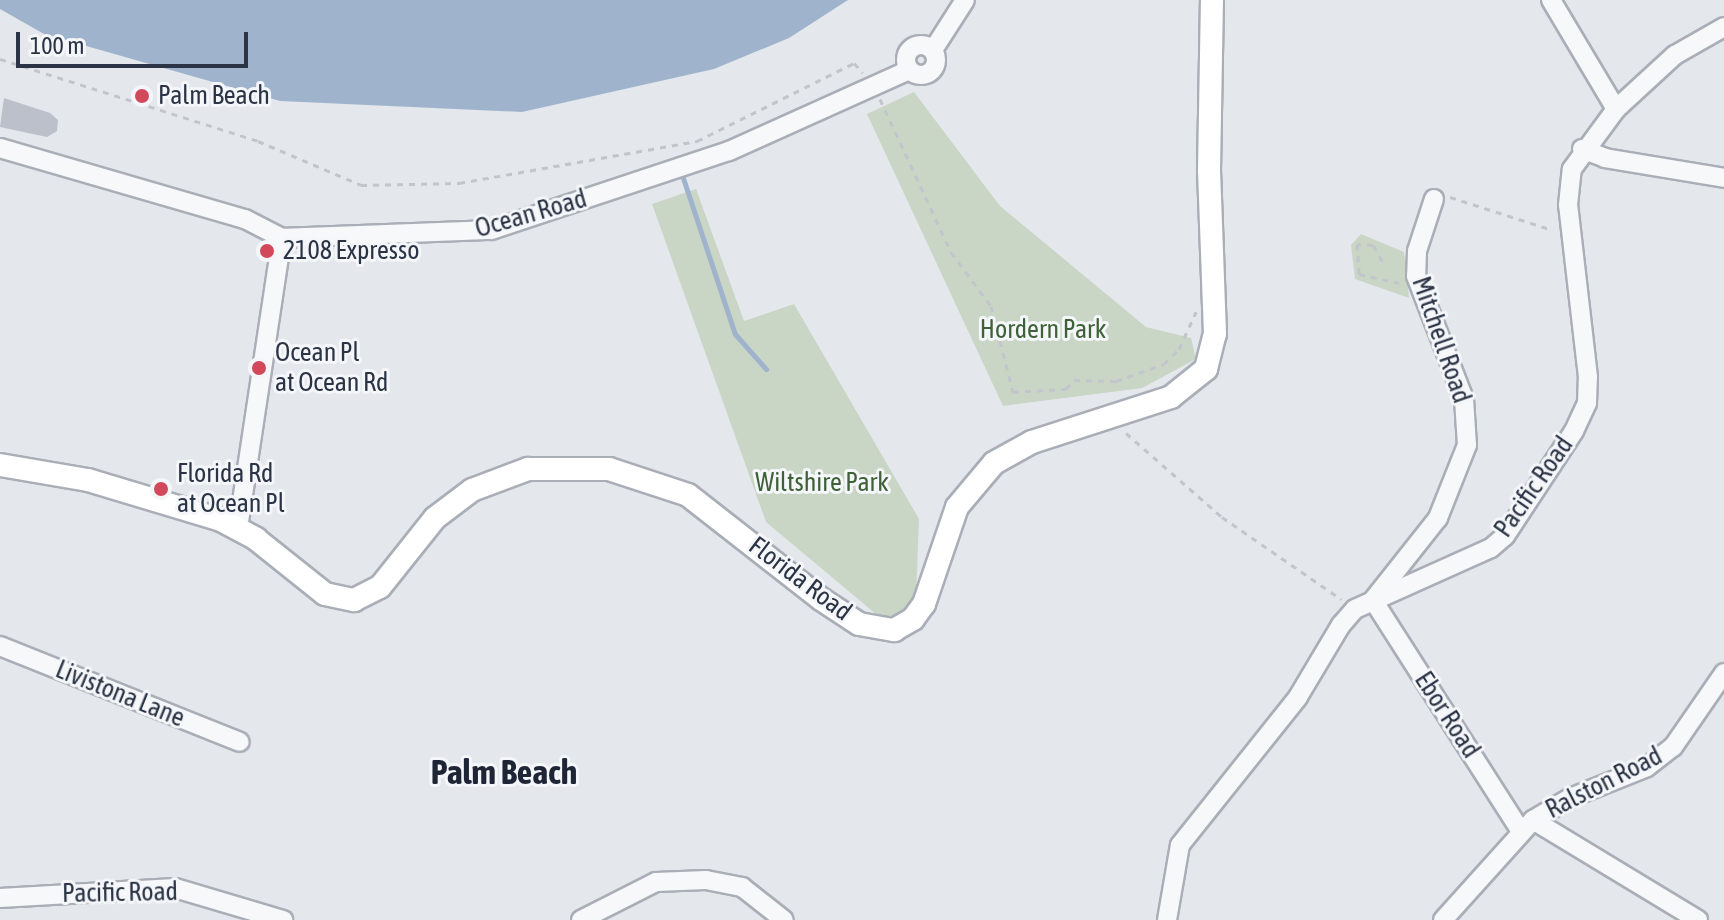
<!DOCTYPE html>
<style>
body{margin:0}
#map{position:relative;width:1724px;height:920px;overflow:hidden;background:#e4e7ec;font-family:"Asap Condensed",sans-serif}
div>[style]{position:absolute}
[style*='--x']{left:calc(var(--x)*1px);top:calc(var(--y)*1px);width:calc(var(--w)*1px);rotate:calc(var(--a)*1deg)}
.green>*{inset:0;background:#c9d6c5}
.water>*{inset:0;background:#9fb4cc}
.stream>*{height:5px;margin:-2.5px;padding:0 2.5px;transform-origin:2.5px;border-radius:2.5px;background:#9fb4cc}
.building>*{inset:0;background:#bbc0ca}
.path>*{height:3px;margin-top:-1.5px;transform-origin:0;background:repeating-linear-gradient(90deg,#c2c5cb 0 6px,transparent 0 12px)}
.roads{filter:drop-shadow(2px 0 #a9aeb7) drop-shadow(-2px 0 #a9aeb7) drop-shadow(0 2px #a9aeb7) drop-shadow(0 -2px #a9aeb7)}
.minor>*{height:18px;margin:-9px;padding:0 9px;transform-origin:9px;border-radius:9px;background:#f7f8fa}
.minor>.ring{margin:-9px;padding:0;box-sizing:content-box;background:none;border:18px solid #f7f8fa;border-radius:50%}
.major>*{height:22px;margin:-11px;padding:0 11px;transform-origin:11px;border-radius:11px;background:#fff}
.dots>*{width:22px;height:22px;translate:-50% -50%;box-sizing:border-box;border:4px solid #f4f6f9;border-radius:50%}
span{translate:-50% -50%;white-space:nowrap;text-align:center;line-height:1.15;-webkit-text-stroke:6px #f4f6f9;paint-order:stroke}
.poi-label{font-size:26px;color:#2b3445}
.left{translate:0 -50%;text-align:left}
.street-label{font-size:26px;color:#2b3445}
.park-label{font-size:26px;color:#3f6138}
.district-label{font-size:34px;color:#1d2536;font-weight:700}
.scale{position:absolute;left:16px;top:32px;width:232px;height:36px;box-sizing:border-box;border:4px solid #2b3445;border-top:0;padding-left:10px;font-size:24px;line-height:28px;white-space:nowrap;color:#2b3445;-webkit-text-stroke:6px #f4f6f9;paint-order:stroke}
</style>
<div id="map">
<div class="green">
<div style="clip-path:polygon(914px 92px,1000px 206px,1146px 327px,1191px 338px,1196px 359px,1142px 388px,1003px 406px,867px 114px)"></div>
<div style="clip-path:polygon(696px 189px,744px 321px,794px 304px,919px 519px,915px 623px,901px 635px,766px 522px,652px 204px)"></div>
<div style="clip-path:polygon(1361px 234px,1404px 252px,1409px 298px,1355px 279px,1351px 245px)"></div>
</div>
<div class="water">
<div style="clip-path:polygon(0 0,848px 0,789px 38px,714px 69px,522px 112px,280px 101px,44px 34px,0 9px)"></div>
</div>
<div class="stream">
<div style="--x:683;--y:178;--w:164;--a:71.6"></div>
<div style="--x:735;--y:334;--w:47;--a:48.5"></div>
</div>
<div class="building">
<div style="clip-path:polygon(4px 98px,50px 113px,58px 120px,57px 131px,47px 137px,0 127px)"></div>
</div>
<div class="path">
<div style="--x:0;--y:59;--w:271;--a:17.6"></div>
<div style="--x:258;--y:141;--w:112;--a:23.1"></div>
<div style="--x:361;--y:185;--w:98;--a:-1.2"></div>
<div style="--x:459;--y:183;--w:242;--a:-10"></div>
<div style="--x:697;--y:141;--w:175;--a:-26.4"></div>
<div style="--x:854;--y:63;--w:13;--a:48"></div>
<div style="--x:880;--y:99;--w:169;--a:65.1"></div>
<div style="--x:951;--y:252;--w:67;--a:53.5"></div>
<div style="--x:991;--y:306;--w:89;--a:75.7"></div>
<div style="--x:1013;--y:392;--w:53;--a:-3.2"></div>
<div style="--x:1066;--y:389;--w:12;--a:-48"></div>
<div style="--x:1074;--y:380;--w:42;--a:1.4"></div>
<div style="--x:1116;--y:381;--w:51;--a:-19.5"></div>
<div style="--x:1164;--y:364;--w:21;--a:-45"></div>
<div style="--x:1179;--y:349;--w:41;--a:-65.3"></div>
<div style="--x:1450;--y:197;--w:108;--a:17.8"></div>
<div style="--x:1382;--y:261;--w:18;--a:-119"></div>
<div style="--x:1373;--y:245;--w:16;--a:-176"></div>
<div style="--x:1357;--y:244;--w:30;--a:86"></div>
<div style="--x:1359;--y:274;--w:41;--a:12.7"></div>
<div style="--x:1126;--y:433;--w:128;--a:41.2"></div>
<div style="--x:1222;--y:517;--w:145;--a:34.6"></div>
</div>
<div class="roads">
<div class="minor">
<div style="--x:1551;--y:0;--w:127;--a:59.2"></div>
<div class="ring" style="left:906px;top:45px;width:12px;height:12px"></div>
<div style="--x:933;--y:50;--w:59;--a:-57.4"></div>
<div style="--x:0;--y:148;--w:255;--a:16.2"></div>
<div style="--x:245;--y:219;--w:42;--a:27.2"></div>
<div style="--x:1582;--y:149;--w:25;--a:21"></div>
<div style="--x:1605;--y:158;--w:121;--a:9.5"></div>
<div style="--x:1434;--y:199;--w:55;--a:108.1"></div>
<div style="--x:1417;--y:251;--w:25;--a:92"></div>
<div style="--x:1416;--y:276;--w:132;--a:68.7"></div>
<div style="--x:1464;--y:399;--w:46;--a:86.3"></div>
<div style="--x:1467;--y:445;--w:79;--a:111.7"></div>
<div style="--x:1438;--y:518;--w:105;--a:128.4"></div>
<div style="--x:1373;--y:600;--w:274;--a:57.4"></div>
<div style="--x:282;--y:238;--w:209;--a:-2.2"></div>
<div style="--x:491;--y:230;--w:251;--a:-18.4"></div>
<div style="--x:729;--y:151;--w:197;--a:-24.2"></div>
<div style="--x:238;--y:528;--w:293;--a:-81.4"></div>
<div style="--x:0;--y:646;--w:258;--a:21.8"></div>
<div style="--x:1533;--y:820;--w:193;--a:31.2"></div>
<div style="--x:0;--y:898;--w:175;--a:-3.3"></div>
<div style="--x:175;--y:888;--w:113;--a:16.5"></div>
<div style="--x:581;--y:920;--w:84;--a:-26.9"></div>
<div style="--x:656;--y:882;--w:50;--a:-2.3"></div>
<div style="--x:706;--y:880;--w:37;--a:11"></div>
<div style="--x:742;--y:887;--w:53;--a:38.2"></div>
<div style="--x:1167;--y:920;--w:76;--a:-80.2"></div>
<div style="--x:1180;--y:845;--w:189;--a:-51.4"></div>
<div style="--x:1298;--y:697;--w:84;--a:-59.2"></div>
<div style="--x:1341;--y:625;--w:21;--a:-49"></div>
<div style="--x:1355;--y:609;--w:149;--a:-24.2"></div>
<div style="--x:1491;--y:548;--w:18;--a:-41"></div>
<div style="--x:1505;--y:536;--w:126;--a:-56.7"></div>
<div style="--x:1574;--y:431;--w:31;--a:-65"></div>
<div style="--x:1587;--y:403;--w:26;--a:-88"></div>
<div style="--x:1588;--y:377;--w:173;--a:-96.6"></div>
<div style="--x:1568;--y:205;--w:36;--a:-84"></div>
<div style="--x:1572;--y:169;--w:74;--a:-53.7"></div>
<div style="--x:1616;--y:109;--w:80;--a:-42.5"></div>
<div style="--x:1675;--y:55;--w:56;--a:-29.7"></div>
<div style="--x:1443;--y:920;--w:135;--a:-48"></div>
<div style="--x:1533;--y:820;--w:43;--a:-30.7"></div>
<div style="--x:1570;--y:798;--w:83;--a:-21.9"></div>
<div style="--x:1647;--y:767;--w:33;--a:-38"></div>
<div style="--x:1673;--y:747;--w:90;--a:-55.4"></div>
</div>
<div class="major">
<div style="--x:0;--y:465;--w:89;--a:9.7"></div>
<div style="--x:88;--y:480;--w:139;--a:16.7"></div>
<div style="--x:221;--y:520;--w:40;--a:28"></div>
<div style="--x:256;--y:539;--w:88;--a:38.6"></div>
<div style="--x:325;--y:594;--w:30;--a:12"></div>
<div style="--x:354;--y:600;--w:29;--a:-27"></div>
<div style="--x:380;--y:587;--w:88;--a:-51.4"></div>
<div style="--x:435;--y:518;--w:46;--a:-37.1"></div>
<div style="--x:472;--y:490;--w:60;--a:-20.6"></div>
<div style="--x:528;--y:469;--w:81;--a:0"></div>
<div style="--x:609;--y:469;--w:83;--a:18.2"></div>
<div style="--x:688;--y:495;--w:169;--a:38"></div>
<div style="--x:821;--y:599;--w:45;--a:33.3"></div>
<div style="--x:859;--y:624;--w:36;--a:10"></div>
<div style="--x:894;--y:630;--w:22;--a:-30"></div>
<div style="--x:913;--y:619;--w:19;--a:-54"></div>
<div style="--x:924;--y:604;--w:102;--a:-71.2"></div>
<div style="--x:957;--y:507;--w:57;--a:-49.9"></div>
<div style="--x:994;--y:463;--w:43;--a:-28.9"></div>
<div style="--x:1032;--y:442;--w:146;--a:-17.9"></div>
<div style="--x:1171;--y:397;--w:45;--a:-38.7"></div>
<div style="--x:1206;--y:369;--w:36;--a:-76"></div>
<div style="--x:1215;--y:334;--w:164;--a:-92.1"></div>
<div style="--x:1209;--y:170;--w:170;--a:-89"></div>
</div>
</div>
<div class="dots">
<div style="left:142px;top:96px;background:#d1495b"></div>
<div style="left:267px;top:251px;background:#d1495b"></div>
<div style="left:259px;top:368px;background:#d1495b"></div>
<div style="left:161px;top:489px;background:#d1495b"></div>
</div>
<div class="poi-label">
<span class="left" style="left:158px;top:96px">Palm Beach</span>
<span class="left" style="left:283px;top:251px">2108 Expresso</span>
<span class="left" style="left:275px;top:368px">Ocean Pl<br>at Ocean Rd</span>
<span class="left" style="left:177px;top:489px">Florida Rd<br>at Ocean Pl</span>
</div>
<div class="street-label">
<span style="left:531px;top:214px;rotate:-16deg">Ocean Road</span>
<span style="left:1441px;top:340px;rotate:71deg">Mitchell Road</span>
<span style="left:1534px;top:487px;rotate:-55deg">Pacific Road</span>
<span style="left:800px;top:579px;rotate:37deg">Florida Road</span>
<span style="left:120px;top:694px;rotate:22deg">Livistona Lane</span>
<span style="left:1447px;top:715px;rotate:57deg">Ebor Road</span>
<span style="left:1604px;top:783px;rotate:-27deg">Ralston Road</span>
<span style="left:120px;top:893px;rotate:-1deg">Pacific Road</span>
</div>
<div class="park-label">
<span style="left:1043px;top:330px">Hordern Park</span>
<span style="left:822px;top:483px">Wiltshire Park</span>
</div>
<div class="district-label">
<span style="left:504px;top:772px">Palm Beach</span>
</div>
<div class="scale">100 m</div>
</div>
